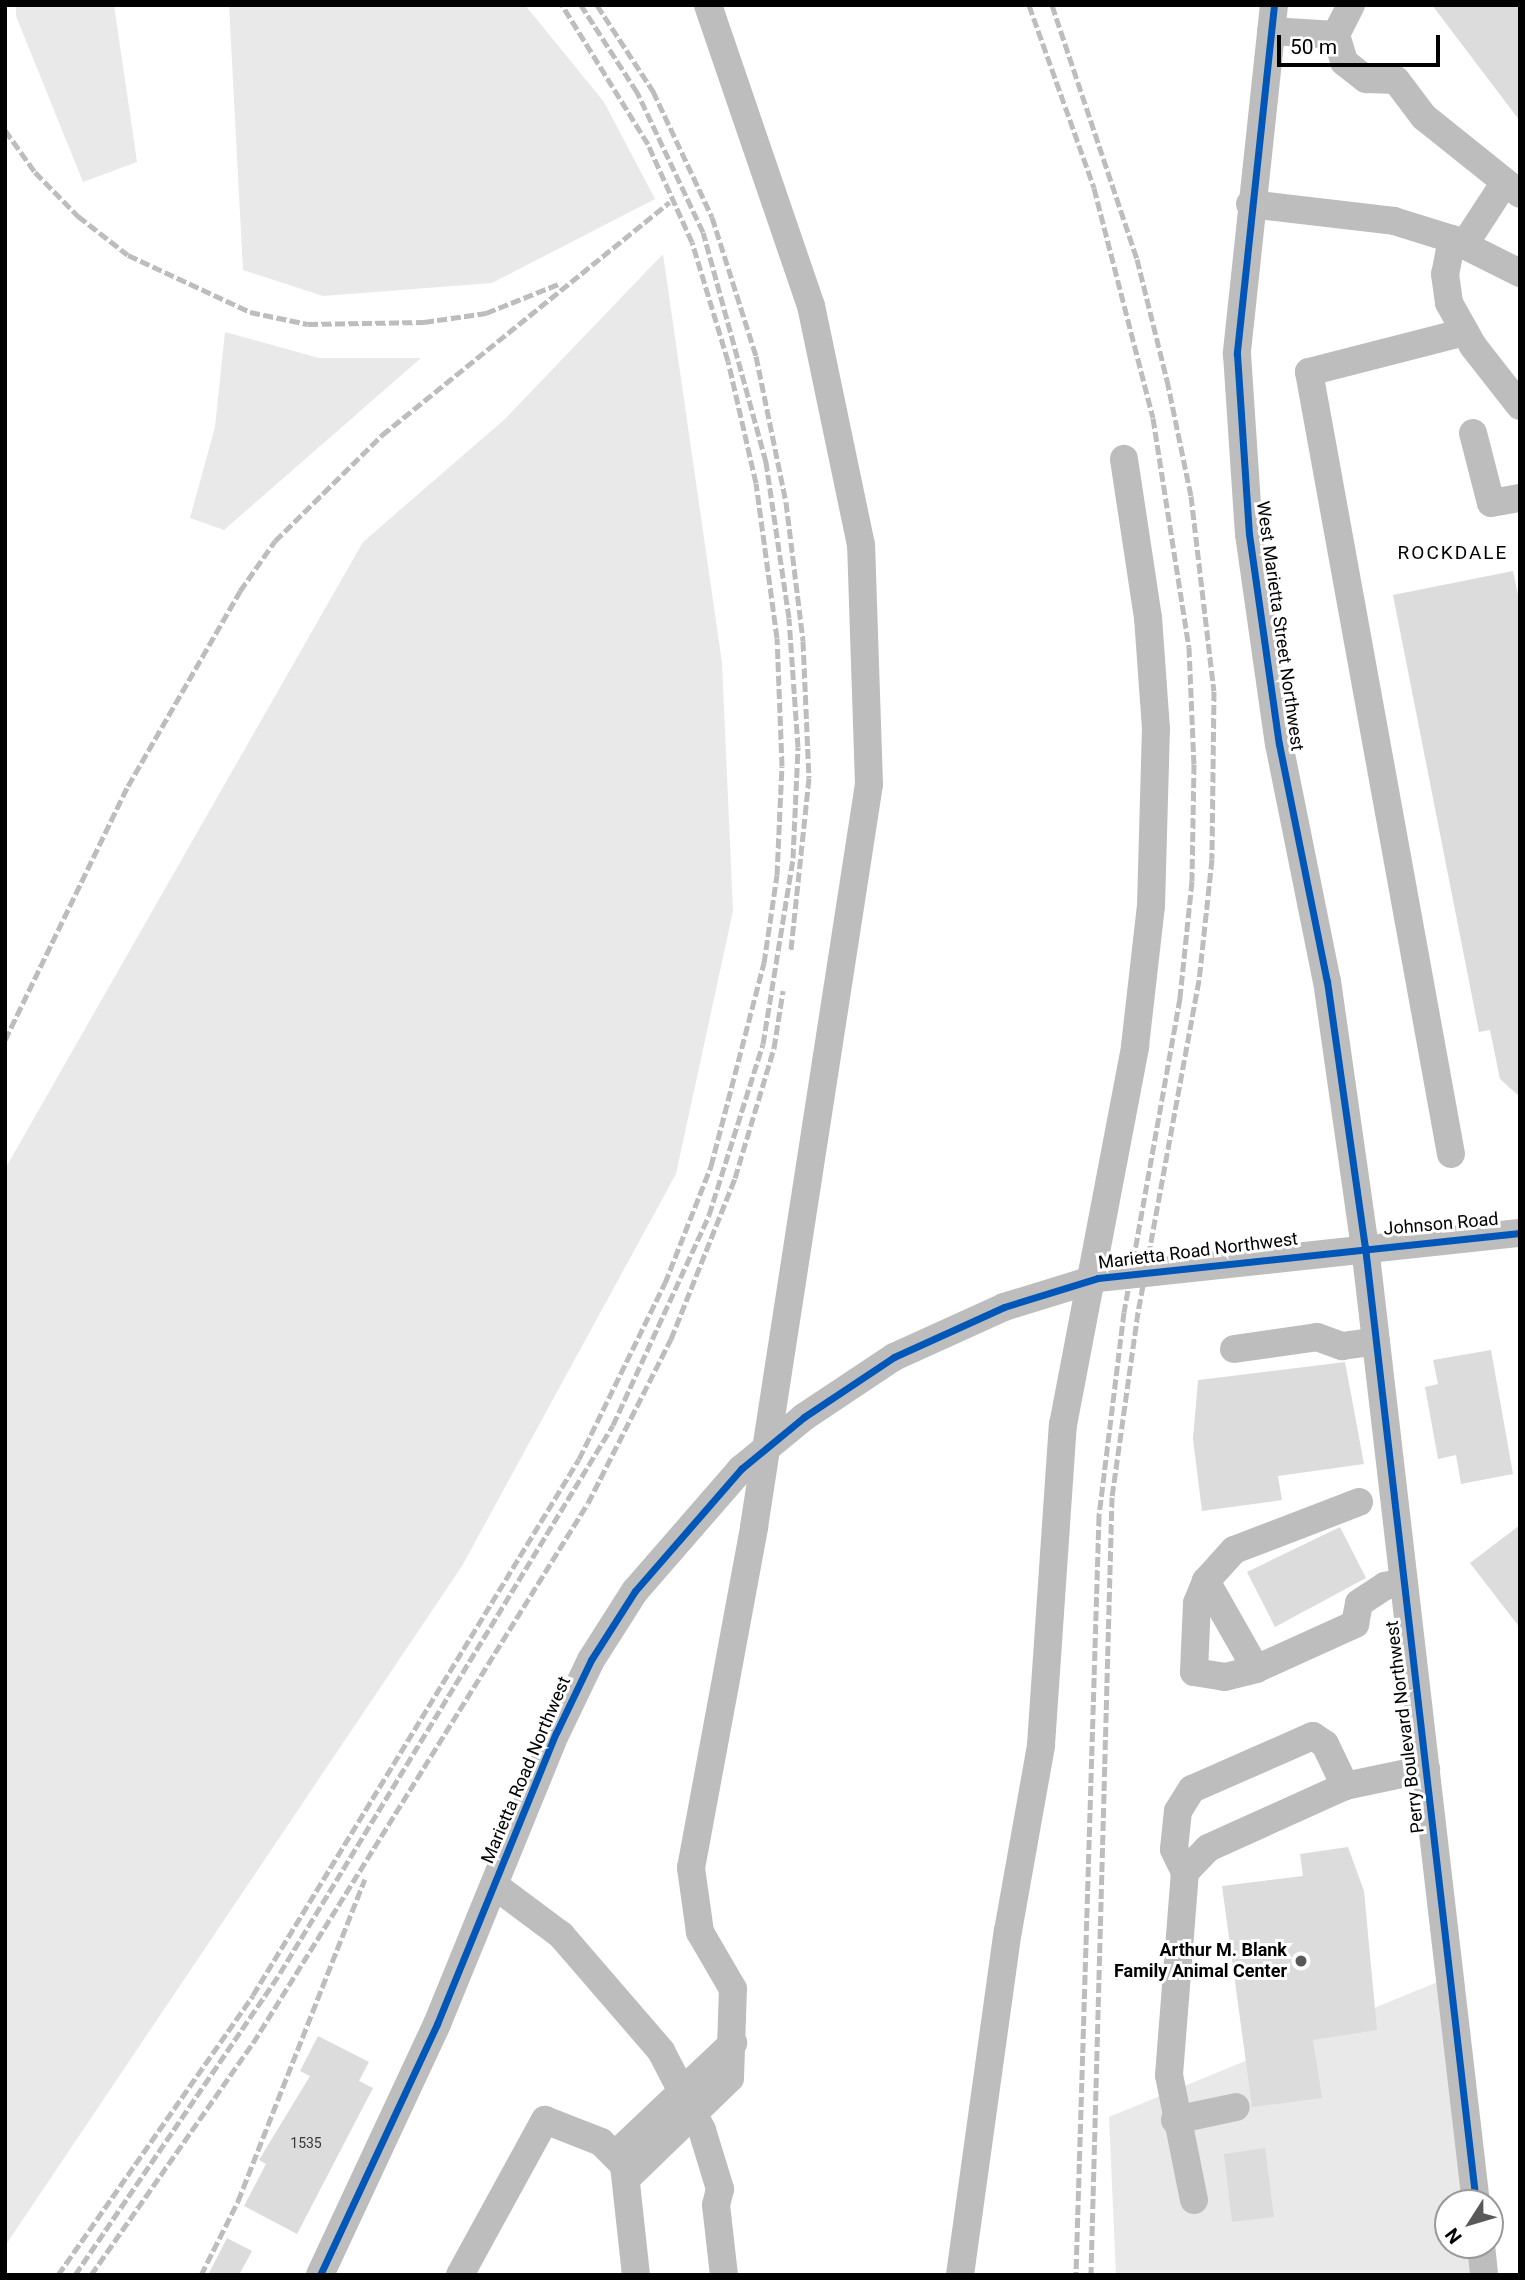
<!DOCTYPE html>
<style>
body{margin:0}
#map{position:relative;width:1525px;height:2280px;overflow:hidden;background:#fff;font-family:Roboto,sans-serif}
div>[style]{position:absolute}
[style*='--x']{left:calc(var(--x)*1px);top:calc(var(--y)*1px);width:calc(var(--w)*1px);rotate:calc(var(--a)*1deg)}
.green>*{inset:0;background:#e9e9e9}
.building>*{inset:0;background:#dcdcdc}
.minor>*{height:28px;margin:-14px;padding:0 14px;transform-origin:14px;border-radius:14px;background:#bdbdbd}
.rail>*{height:5px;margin-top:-2.5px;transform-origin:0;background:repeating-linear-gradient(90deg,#bdbdbd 0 10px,transparent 0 13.5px)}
.cycleway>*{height:7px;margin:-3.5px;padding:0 3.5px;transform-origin:3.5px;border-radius:3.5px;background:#0057b8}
.dots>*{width:19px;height:19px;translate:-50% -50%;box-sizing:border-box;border:4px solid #fff;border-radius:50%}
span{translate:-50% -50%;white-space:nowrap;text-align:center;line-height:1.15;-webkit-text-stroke:6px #fff;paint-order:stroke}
.number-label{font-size:14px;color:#373737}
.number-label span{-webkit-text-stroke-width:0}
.street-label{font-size:18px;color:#000}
.poi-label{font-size:18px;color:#000;font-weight:700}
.right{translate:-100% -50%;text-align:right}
.neighbourhood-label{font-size:19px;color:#000;letter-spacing:2px}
.frame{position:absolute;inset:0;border:7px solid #000;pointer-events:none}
.north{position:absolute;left:1434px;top:2189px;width:70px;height:70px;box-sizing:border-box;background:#fff;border:2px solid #999;border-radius:50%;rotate:233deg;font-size:19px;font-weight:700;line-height:28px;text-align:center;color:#000}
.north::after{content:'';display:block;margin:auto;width:24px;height:32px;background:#595959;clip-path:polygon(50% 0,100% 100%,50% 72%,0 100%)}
.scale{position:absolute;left:1277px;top:35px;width:163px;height:32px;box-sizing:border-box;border:4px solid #000;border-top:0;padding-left:9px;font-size:21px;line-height:24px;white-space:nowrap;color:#000;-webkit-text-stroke:5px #fff;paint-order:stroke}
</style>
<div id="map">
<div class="green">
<div style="clip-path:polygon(16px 5px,114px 5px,137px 162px,83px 182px,16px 16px)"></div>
<div style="clip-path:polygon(229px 5px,525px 5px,604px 102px,655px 199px,492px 283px,323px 296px,243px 270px)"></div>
<div style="clip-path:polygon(663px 254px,722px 663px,733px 911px,676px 1174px,462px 1566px,5px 2246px,5px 1169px,363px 542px,505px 419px)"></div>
<div style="clip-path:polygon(225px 332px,319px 358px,421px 358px,224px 530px,190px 518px,215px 427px)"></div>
<div style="clip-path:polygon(1452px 1976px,1477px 2203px,1448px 2203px,1448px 2245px,1481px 2245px,1484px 2275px,1116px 2275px,1109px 2117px)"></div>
</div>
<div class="building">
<div style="clip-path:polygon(1432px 5px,1520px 5px,1520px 121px)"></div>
<div style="clip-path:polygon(1513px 571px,1520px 604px,1520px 1097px,1500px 1079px,1490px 1030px,1479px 1032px,1393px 595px)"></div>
<div style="clip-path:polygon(1491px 1350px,1513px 1474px,1461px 1484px,1456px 1455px,1438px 1459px,1425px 1387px,1438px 1384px,1433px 1360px)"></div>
<div style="clip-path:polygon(1345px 1362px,1364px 1464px,1278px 1476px,1282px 1500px,1202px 1511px,1193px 1439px,1198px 1380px)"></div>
<div style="clip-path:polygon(1520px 1525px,1520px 1628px,1470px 1563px)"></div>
<div style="clip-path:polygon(1340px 1527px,1366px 1578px,1275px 1627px,1247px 1572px)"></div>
<div style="clip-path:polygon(1348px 1847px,1364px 1891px,1377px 2030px,1313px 2040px,1322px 2098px,1252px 2107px,1222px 1886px,1303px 1876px,1300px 1854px)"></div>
<div style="clip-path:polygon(318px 2036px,369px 2062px,359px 2081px,373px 2088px,297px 2234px,244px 2206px,266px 2164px,259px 2160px,310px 2076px,300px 2071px)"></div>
<div style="clip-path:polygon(1265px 2148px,1274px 2217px,1232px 2222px,1224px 2154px)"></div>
<div style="clip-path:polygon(227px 2238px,252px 2251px,239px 2275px,208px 2275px)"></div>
</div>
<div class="minor">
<div style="--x:1274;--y:5;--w:351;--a:96.1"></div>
<div style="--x:1237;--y:354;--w:180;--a:86.2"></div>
<div style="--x:1249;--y:534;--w:212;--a:81.9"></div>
<div style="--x:1279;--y:744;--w:242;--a:78.6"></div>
<div style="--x:1327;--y:981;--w:269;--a:81.9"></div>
<div style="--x:1365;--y:1247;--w:962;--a:83.38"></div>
<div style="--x:1351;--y:5;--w:34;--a:117"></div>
<div style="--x:1336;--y:35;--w:28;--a:73"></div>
<div style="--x:1344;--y:62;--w:28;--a:38"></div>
<div style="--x:1366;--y:79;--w:30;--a:2"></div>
<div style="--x:1396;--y:80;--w:46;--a:52.9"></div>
<div style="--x:1424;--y:117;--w:123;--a:38.7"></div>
<div style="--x:1271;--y:31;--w:65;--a:3.5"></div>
<div style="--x:1250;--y:204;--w:145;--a:6.7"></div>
<div style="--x:1394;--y:221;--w:61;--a:17.2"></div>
<div style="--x:1452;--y:239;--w:76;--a:26.6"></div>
<div style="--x:1452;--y:239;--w:36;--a:101"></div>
<div style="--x:1445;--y:274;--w:29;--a:82"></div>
<div style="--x:1449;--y:303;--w:49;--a:60.8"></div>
<div style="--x:1473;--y:346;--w:76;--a:51.9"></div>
<div style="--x:1464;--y:245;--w:75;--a:-56.9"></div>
<div style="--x:1473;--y:433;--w:72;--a:75.6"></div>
<div style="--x:1491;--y:503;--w:29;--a:-10"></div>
<div style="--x:1451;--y:1154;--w:795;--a:-100.29"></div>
<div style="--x:1309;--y:372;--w:161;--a:-14.4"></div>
<div style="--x:1234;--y:1349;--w:84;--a:-8.2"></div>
<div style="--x:1317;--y:1337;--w:27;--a:20"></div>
<div style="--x:1342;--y:1346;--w:34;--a:-8"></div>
<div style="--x:1359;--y:1502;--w:134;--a:159"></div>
<div style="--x:1234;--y:1550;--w:42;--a:132.1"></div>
<div style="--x:1206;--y:1581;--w:101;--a:60.4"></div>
<div style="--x:1256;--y:1669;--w:109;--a:-24.4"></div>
<div style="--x:1355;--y:1624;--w:21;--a:-79"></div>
<div style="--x:1359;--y:1603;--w:31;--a:-33"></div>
<div style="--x:1385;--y:1586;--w:19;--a:-12"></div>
<div style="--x:1206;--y:1581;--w:24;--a:112"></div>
<div style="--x:1197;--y:1603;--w:69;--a:92.5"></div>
<div style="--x:1194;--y:1672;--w:31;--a:9"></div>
<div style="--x:1225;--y:1677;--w:32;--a:-14"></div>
<div style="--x:1185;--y:1872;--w:25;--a:-116"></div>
<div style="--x:1174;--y:1849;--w:38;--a:-84"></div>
<div style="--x:1178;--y:1811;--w:26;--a:-58"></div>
<div style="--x:1192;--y:1789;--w:132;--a:-23.7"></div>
<div style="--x:1313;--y:1736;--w:14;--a:34"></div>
<div style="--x:1325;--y:1744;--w:47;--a:64.5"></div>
<div style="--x:494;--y:1885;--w:84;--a:36.7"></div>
<div style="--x:561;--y:1935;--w:153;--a:49.2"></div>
<div style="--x:661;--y:2051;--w:89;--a:62.6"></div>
<div style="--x:702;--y:2130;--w:62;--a:73"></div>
<div style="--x:720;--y:2189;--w:16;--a:104"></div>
<div style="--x:716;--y:2205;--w:70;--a:83.5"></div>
<div style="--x:1175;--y:2120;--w:62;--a:-12"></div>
<div style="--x:615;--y:2155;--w:163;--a:-43.5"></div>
<div style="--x:628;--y:2177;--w:142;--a:-44.1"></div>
<div style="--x:730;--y:2078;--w:89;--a:-88.1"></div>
<div style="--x:733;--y:1989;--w:66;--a:-120.1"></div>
<div style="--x:700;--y:1932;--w:65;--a:-98"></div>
<div style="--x:691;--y:1868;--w:347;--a:-79.5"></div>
<div style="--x:754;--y:1527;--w:752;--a:-81.2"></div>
<div style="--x:869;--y:784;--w:239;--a:-91.9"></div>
<div style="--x:861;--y:545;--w:244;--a:-101.8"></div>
<div style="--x:811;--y:306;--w:318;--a:-108.9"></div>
<div style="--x:1194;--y:2200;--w:127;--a:-101.3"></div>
<div style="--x:1169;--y:2075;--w:204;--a:-85.5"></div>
<div style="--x:1185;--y:1872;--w:33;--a:-46"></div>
<div style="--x:1208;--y:1848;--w:150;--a:-24.3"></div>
<div style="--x:1345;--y:1786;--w:83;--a:-11.9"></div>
<div style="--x:1481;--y:2245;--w:30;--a:84"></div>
<div style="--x:320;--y:2275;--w:277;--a:-65"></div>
<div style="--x:437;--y:2024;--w:314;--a:-67.8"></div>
<div style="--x:556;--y:1733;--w:81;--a:-64.4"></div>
<div style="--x:591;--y:1660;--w:82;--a:-57.5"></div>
<div style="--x:635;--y:1591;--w:162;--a:-49"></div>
<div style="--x:741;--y:1469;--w:82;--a:-39.5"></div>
<div style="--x:804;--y:1417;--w:108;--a:-33.7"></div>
<div style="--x:894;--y:1357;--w:121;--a:-24.4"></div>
<div style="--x:1004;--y:1307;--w:98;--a:-17.1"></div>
<div style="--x:1098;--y:1278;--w:424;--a:-6.1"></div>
<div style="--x:460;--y:2275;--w:177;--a:-61.3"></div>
<div style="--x:545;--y:2120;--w:60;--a:21.4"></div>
<div style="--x:601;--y:2142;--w:33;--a:45"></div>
<div style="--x:624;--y:2165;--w:111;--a:83.8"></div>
<div style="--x:960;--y:2275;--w:347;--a:-82.1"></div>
<div style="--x:1008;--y:1931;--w:189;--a:-79.9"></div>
<div style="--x:1041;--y:1745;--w:321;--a:-86.1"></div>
<div style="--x:1063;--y:1425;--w:386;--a:-79.2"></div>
<div style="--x:1135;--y:1046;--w:141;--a:-83.5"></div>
<div style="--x:1151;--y:906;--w:177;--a:-88.4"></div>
<div style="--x:1156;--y:729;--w:111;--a:-94.1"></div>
<div style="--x:1148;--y:618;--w:161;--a:-98.6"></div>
</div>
<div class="rail">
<div style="--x:597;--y:5;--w:103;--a:56.9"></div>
<div style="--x:653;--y:91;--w:139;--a:64.9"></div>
<div style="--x:712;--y:217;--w:146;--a:72.4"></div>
<div style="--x:756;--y:356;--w:149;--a:78.4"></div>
<div style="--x:786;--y:502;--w:140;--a:83"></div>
<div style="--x:803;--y:641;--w:137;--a:87.5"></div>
<div style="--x:809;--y:778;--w:173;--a:96"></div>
<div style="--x:1029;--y:5;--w:194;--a:70.4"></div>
<div style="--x:1094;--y:188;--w:237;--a:75.6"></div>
<div style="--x:1153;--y:418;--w:232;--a:81.1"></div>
<div style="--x:1189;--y:647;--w:117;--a:87.6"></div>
<div style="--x:1194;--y:764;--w:117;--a:91"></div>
<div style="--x:1192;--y:881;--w:118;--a:95.9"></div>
<div style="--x:1180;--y:998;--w:319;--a:100.1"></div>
<div style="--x:1124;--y:1312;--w:206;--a:97"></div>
<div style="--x:1099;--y:1516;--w:759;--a:91.74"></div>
<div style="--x:1052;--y:5;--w:268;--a:71.5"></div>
<div style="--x:1137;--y:259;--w:125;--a:76.1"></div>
<div style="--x:1167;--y:380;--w:118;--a:78.3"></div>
<div style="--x:1191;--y:496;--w:196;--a:83.3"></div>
<div style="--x:1214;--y:691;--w:168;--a:90.7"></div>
<div style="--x:1212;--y:859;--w:122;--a:96.1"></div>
<div style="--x:1199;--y:980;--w:338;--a:100.4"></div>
<div style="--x:1138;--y:1312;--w:187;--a:98"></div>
<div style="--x:1112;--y:1497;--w:778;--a:91.55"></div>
<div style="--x:5;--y:130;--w:52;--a:54.5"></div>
<div style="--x:35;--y:172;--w:62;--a:45.7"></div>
<div style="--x:78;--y:216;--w:63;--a:38"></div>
<div style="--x:128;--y:255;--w:135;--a:25"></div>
<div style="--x:250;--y:312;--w:59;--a:11.7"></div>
<div style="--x:308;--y:324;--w:116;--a:-1"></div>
<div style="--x:424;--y:322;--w:63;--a:-8.3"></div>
<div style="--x:486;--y:313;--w:81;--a:-21.8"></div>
<div style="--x:5;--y:1040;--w:282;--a:-64.2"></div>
<div style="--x:128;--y:786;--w:225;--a:-60.1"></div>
<div style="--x:240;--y:591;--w:61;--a:-55"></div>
<div style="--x:275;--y:541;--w:151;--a:-44.7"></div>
<div style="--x:382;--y:435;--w:370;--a:-39"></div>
<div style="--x:58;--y:2275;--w:341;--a:-55.1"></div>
<div style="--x:253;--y:1995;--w:627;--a:-58.69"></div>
<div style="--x:579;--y:1459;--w:196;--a:-64"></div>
<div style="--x:665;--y:1283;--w:126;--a:-68.5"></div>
<div style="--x:711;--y:1166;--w:210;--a:-75.4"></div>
<div style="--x:764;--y:963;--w:89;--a:-81.6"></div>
<div style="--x:777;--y:875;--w:109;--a:-87.4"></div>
<div style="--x:782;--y:766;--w:128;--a:-92.2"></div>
<div style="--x:777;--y:638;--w:156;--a:-97.7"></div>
<div style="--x:756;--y:483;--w:125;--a:-102.9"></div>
<div style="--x:728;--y:361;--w:124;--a:-106.8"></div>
<div style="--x:692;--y:242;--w:107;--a:-114.2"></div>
<div style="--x:648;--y:144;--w:163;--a:-121.7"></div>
<div style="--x:75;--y:2275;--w:365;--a:-55.8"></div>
<div style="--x:280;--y:1973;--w:641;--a:-58.71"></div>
<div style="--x:613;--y:1425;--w:231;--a:-65.4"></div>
<div style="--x:709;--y:1215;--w:179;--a:-72.5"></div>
<div style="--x:763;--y:1044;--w:188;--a:-80.8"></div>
<div style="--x:793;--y:858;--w:111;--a:-87.4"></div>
<div style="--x:798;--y:747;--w:129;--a:-94"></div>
<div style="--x:789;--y:618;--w:158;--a:-98.4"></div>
<div style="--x:766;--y:462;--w:238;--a:-105.3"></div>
<div style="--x:703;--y:232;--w:155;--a:-115.2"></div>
<div style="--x:637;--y:92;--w:103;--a:-122.8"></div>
<div style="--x:91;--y:2275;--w:283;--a:-55.1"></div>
<div style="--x:253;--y:2043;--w:635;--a:-58.19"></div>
<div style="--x:588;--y:1503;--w:184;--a:-63.2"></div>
<div style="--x:671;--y:1339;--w:173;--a:-68.3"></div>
<div style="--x:735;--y:1178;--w:136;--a:-73.3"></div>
<div style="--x:774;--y:1048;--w:58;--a:-81"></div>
<div style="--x:201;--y:2275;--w:83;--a:-63.4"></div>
<div style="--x:238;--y:2201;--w:346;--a:-68.5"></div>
</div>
<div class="cycleway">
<div style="--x:1274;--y:5;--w:351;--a:96.1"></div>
<div style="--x:1237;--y:354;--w:180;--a:86.2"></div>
<div style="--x:1249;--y:534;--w:212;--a:81.9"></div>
<div style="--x:1279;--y:744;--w:242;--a:78.6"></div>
<div style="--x:1327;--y:981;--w:269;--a:81.9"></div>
<div style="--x:1365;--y:1247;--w:962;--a:83.38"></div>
<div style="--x:320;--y:2275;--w:277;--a:-65"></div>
<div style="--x:437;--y:2024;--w:314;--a:-67.8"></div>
<div style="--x:556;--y:1733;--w:81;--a:-64.4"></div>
<div style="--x:591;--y:1660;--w:82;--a:-57.5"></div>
<div style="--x:635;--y:1591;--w:162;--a:-49"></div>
<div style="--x:741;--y:1469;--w:82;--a:-39.5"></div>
<div style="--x:804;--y:1417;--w:108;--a:-33.7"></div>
<div style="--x:894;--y:1357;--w:121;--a:-24.4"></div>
<div style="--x:1004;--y:1307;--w:98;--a:-17.1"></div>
<div style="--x:1098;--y:1278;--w:424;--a:-6.1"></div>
</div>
<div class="dots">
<div style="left:1301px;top:1961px;background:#595959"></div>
</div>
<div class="number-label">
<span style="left:306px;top:2143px">1535</span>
</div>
<div class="street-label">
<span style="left:1280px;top:626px;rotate:82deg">West Marietta Street Northwest</span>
<span style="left:1441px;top:1224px;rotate:-5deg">Johnson Road</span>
<span style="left:1198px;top:1251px;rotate:-7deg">Marietta Road Northwest</span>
<span style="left:1405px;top:1727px;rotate:-97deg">Perry Boulevard Northwest</span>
<span style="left:526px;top:1770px;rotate:-67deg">Marietta Road Northwest</span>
</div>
<div class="poi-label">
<span class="right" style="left:1287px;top:1961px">Arthur M. Blank<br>Family Animal Center</span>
</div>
<div class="neighbourhood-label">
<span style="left:1453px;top:553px">ROCKDALE</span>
</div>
<div class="frame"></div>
<div class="north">N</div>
<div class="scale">50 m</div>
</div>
